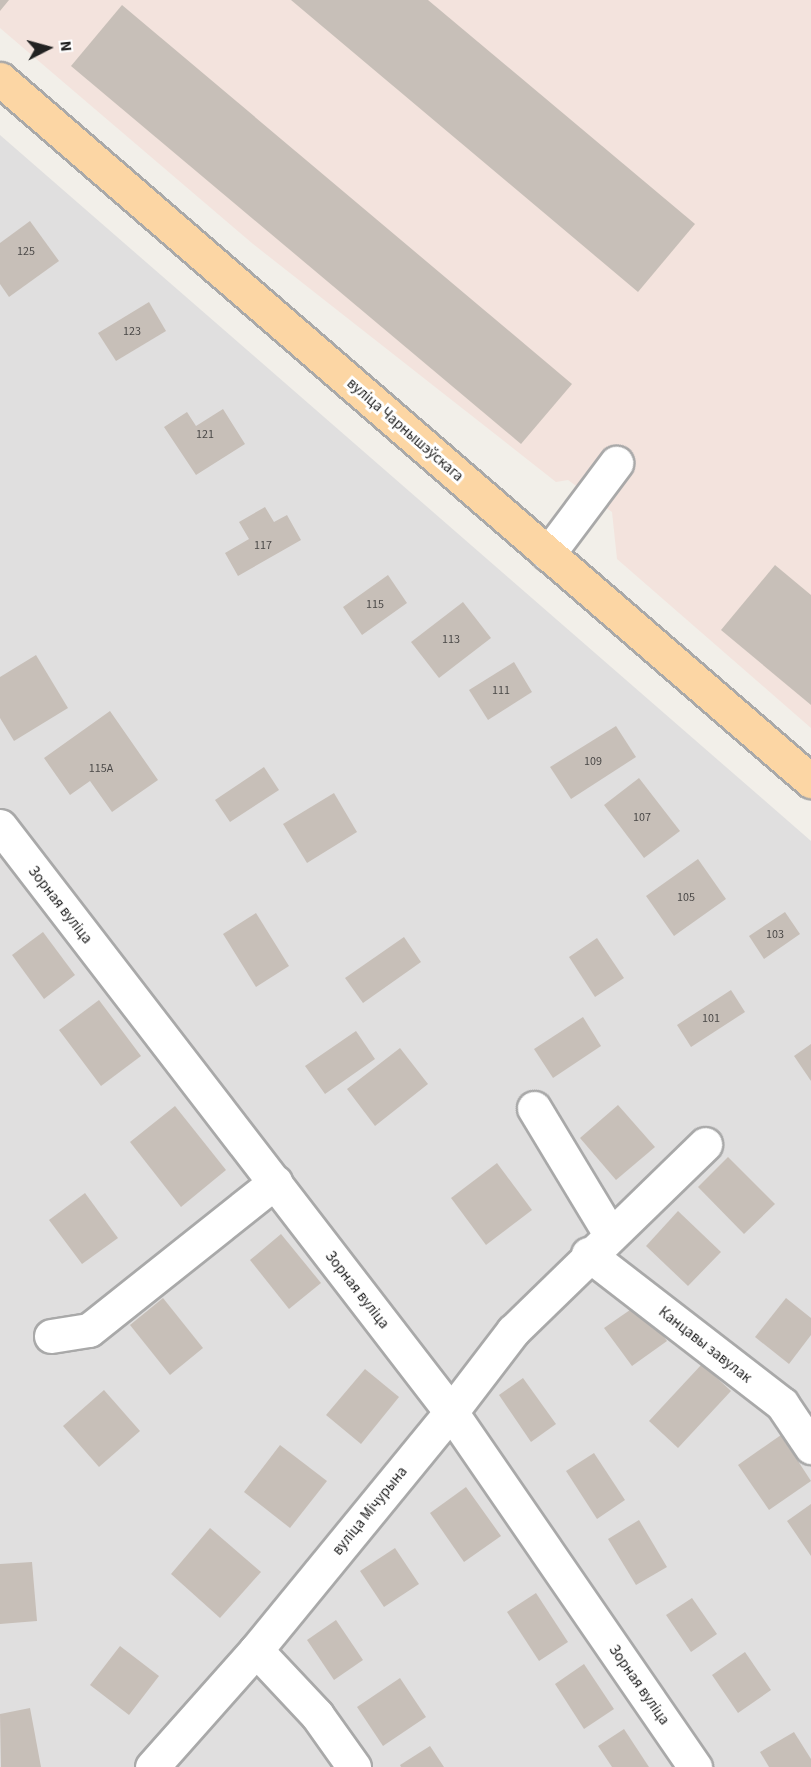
<!DOCTYPE html>
<meta charset="utf-8">
<style>
body{margin:0}
#map{position:relative;width:811px;height:1767px;overflow:hidden;background:#f2efe9;font-family:"Source Sans 3",sans-serif}
div>[style]{position:absolute}
[style*='--x']{left:calc(var(--x)*1px);top:calc(var(--y)*1px);width:calc(var(--w)*1px);rotate:calc(var(--a)*1deg)}
.residential>*{inset:0;background:#e0dfdf}
.military>*{inset:0;background:#f3e3dd}
.building>*{inset:0;background:#c7bfb8}
.roads{filter:drop-shadow(2px 0 #a9a9a9) drop-shadow(-2px 0 #a9a9a9) drop-shadow(0 2px #a9a9a9) drop-shadow(0 -2px #a9a9a9)}
.minor>*{height:33px;margin:-16.5px;padding:0 16.5px;transform-origin:16.5px;border-radius:16.5px;background:#fff}
.major>*{height:33px;margin:-16.5px;padding:0 16.5px;transform-origin:16.5px;border-radius:16.5px;background:#fcd6a4}
span{translate:-50% -50%;white-space:nowrap;text-align:center;line-height:1.15;-webkit-text-stroke:6px #fff;paint-order:stroke}
.number-label{font-size:12px;color:#4b4948}
.number-label span{-webkit-text-stroke-width:0}
.street-label{font-size:15px;color:#222}
.north{position:absolute;left:18px;top:18px;width:60px;height:60px;-webkit-text-stroke:4px #fff;paint-order:stroke;rotate:84deg;font-size:16px;font-weight:700;line-height:24px;text-align:center;color:#222}
.north::after{content:'';display:block;margin:auto;width:21px;height:27px;background:#222;clip-path:polygon(50% 0,100% 100%,50% 72%,0 100%)}
</style>
<div id="map">
<div class="residential">
<div style="clip-path:polygon(0 135px,811px 841px,811px 1767px,0 1767px)"></div>
</div>
<div class="military">
<div style="clip-path:polygon(0 0,811px 0,811px 728px,617px 559px,612px 512px,568px 480px,556px 482px,253px 244px,0 28px)"></div>
</div>
<div class="building">
<div style="clip-path:polygon(0 0,9px 0,0 11px)"></div>
<div style="clip-path:polygon(291px 0,428px 0,695px 224px,638px 292px)"></div>
<div style="clip-path:polygon(122px 5px,572px 384px,521px 444px,71px 66px)"></div>
<div style="clip-path:polygon(30px 221px,59px 261px,9px 297px,0 284px,0 243px)"></div>
<div style="clip-path:polygon(149px 302px,166px 331px,116px 361px,98px 333px)"></div>
<div style="clip-path:polygon(223px 409px,245px 444px,196px 475px,164px 427px,187px 412px,196px 426px)"></div>
<div style="clip-path:polygon(265px 507px,274px 522px,287px 515px,301px 540px,238px 576px,225px 553px,249px 539px,239px 522px)"></div>
<div style="clip-path:polygon(775px 565px,811px 595px,811px 705px,721px 630px)"></div>
<div style="clip-path:polygon(388px 575px,407px 603px,362px 635px,343px 607px)"></div>
<div style="clip-path:polygon(463px 602px,491px 638px,439px 678px,411px 642px)"></div>
<div style="clip-path:polygon(36px 655px,68px 708px,14px 741px,0 718px,0 677px)"></div>
<div style="clip-path:polygon(514px 662px,532px 692px,488px 720px,469px 690px)"></div>
<div style="clip-path:polygon(110px 711px,158px 780px,112px 812px,90px 781px,70px 795px,44px 758px)"></div>
<div style="clip-path:polygon(616px 726px,636px 757px,571px 799px,550px 767px)"></div>
<div style="clip-path:polygon(264px 767px,279px 790px,230px 822px,215px 800px)"></div>
<div style="clip-path:polygon(639px 778px,680px 831px,644px 858px,604px 805px)"></div>
<div style="clip-path:polygon(334px 793px,357px 832px,307px 863px,283px 824px)"></div>
<div style="clip-path:polygon(698px 859px,726px 899px,674px 936px,646px 896px)"></div>
<div style="clip-path:polygon(785px 912px,800px 934px,764px 959px,749px 936px)"></div>
<div style="clip-path:polygon(256px 913px,289px 966px,256px 987px,223px 934px)"></div>
<div style="clip-path:polygon(43px 932px,75px 975px,44px 999px,12px 955px)"></div>
<div style="clip-path:polygon(404px 937px,421px 962px,363px 1003px,345px 978px)"></div>
<div style="clip-path:polygon(597px 938px,624px 978px,595px 997px,569px 957px)"></div>
<div style="clip-path:polygon(731px 990px,745px 1012px,691px 1047px,677px 1025px)"></div>
<div style="clip-path:polygon(99px 1000px,141px 1056px,101px 1086px,59px 1030px)"></div>
<div style="clip-path:polygon(583px 1017px,601px 1046px,553px 1078px,534px 1049px)"></div>
<div style="clip-path:polygon(356px 1031px,375px 1059px,325px 1094px,305px 1066px)"></div>
<div style="clip-path:polygon(811px 1044px,811px 1081px,794px 1056px)"></div>
<div style="clip-path:polygon(400px 1048px,428px 1084px,375px 1126px,347px 1089px)"></div>
<div style="clip-path:polygon(618px 1105px,655px 1147px,616px 1180px,580px 1138px)"></div>
<div style="clip-path:polygon(175px 1106px,226px 1170px,181px 1207px,130px 1142px)"></div>
<div style="clip-path:polygon(728px 1157px,775px 1204px,744px 1234px,698px 1187px)"></div>
<div style="clip-path:polygon(497px 1163px,532px 1210px,486px 1245px,451px 1198px)"></div>
<div style="clip-path:polygon(85px 1193px,118px 1238px,82px 1264px,49px 1220px)"></div>
<div style="clip-path:polygon(678px 1211px,721px 1252px,688px 1286px,646px 1246px)"></div>
<div style="clip-path:polygon(281px 1234px,321px 1283px,289px 1309px,250px 1260px)"></div>
<div style="clip-path:polygon(163px 1298px,203px 1348px,170px 1375px,130px 1325px)"></div>
<div style="clip-path:polygon(786px 1298px,811px 1318px,811px 1335px,789px 1364px,755px 1337px)"></div>
<div style="clip-path:polygon(640px 1303px,667px 1341px,632px 1366px,604px 1328px)"></div>
<div style="clip-path:polygon(702px 1364px,731px 1391px,678px 1448px,649px 1421px)"></div>
<div style="clip-path:polygon(365px 1369px,399px 1397px,361px 1444px,326px 1415px)"></div>
<div style="clip-path:polygon(523px 1378px,556px 1424px,531px 1442px,499px 1395px)"></div>
<div style="clip-path:polygon(104px 1390px,140px 1431px,99px 1467px,63px 1426px)"></div>
<div style="clip-path:polygon(781px 1435px,811px 1481px,769px 1510px,738px 1465px)"></div>
<div style="clip-path:polygon(280px 1445px,327px 1481px,290px 1528px,244px 1492px)"></div>
<div style="clip-path:polygon(594px 1453px,625px 1500px,597px 1519px,566px 1471px)"></div>
<div style="clip-path:polygon(466px 1487px,501px 1536px,464px 1562px,430px 1513px)"></div>
<div style="clip-path:polygon(811px 1504px,811px 1556px,787px 1521px)"></div>
<div style="clip-path:polygon(639px 1520px,667px 1567px,636px 1585px,608px 1539px)"></div>
<div style="clip-path:polygon(210px 1528px,261px 1572px,220px 1618px,171px 1574px)"></div>
<div style="clip-path:polygon(395px 1548px,419px 1584px,384px 1607px,360px 1571px)"></div>
<div style="clip-path:polygon(32px 1562px,37px 1621px,0 1624px,0 1564px)"></div>
<div style="clip-path:polygon(536px 1593px,568px 1642px,539px 1661px,507px 1612px)"></div>
<div style="clip-path:polygon(692px 1598px,717px 1634px,691px 1652px,666px 1615px)"></div>
<div style="clip-path:polygon(336px 1620px,363px 1660px,334px 1680px,307px 1640px)"></div>
<div style="clip-path:polygon(120px 1646px,159px 1676px,129px 1715px,90px 1685px)"></div>
<div style="clip-path:polygon(745px 1652px,771px 1690px,738px 1713px,712px 1675px)"></div>
<div style="clip-path:polygon(584px 1664px,614px 1709px,584px 1729px,555px 1684px)"></div>
<div style="clip-path:polygon(400px 1678px,426px 1717px,383px 1746px,357px 1707px)"></div>
<div style="clip-path:polygon(30px 1708px,41px 1767px,1px 1767px,0 1714px)"></div>
<div style="clip-path:polygon(624px 1729px,649px 1767px,612px 1767px,598px 1746px)"></div>
<div style="clip-path:polygon(794px 1732px,811px 1759px,811px 1767px,769px 1767px,760px 1752px)"></div>
<div style="clip-path:polygon(430px 1746px,444px 1767px,401px 1767px,400px 1765px)"></div>
</div>
<div class="roads">
<div class="minor">
<div style="--x:548;--y:554;--w:114;--a:-53.2"></div>
<div style="--x:0;--y:826;--w:739;--a:52.42"></div>
<div style="--x:451;--y:1412;--w:431;--a:55.5"></div>
<div style="--x:534;--y:1108;--w:147;--a:58.9"></div>
<div style="--x:588;--y:1254;--w:245;--a:37.7"></div>
<div style="--x:782;--y:1404;--w:52;--a:56"></div>
<div style="--x:51;--y:1336;--w:38;--a:-9"></div>
<div style="--x:89;--y:1330;--w:238;--a:-38.5"></div>
<div style="--x:256;--y:1650;--w:89;--a:46.8"></div>
<div style="--x:317;--y:1715;--w:64;--a:54.6"></div>
<div style="--x:152;--y:1767;--w:157;--a:-48.4"></div>
<div style="--x:256;--y:1650;--w:308;--a:-50.7"></div>
<div style="--x:451;--y:1412;--w:102;--a:-52.6"></div>
<div style="--x:513;--y:1331;--w:268;--a:-44.2"></div>
</div>
<div class="major">
<div style="--x:0;--y:79;--w:1073;--a:40.88"></div>
</div>
</div>
<div class="number-label">
<span style="left:26px;top:252px">125</span>
<span style="left:132px;top:332px">123</span>
<span style="left:205px;top:435px">121</span>
<span style="left:263px;top:546px">117</span>
<span style="left:375px;top:605px">115</span>
<span style="left:451px;top:640px">113</span>
<span style="left:501px;top:691px">111</span>
<span style="left:593px;top:762px">109</span>
<span style="left:101px;top:769px">115А</span>
<span style="left:642px;top:818px">107</span>
<span style="left:686px;top:898px">105</span>
<span style="left:775px;top:935px">103</span>
<span style="left:711px;top:1019px">101</span>
</div>
<div class="street-label">
<span style="left:405px;top:430px;rotate:41deg">вуліца Чарнышэўскага</span>
<span style="left:60px;top:905px;rotate:52deg">Зорная вуліца</span>
<span style="left:357px;top:1290px;rotate:52deg">Зорная вуліца</span>
<span style="left:705px;top:1345px;rotate:38deg">Канцавы завулак</span>
<span style="left:370px;top:1511px;rotate:-51deg">вуліца Мічурына</span>
<span style="left:639px;top:1685px;rotate:55deg">Зорная вуліца</span>
</div>
<div class="north">N</div>
</div>
